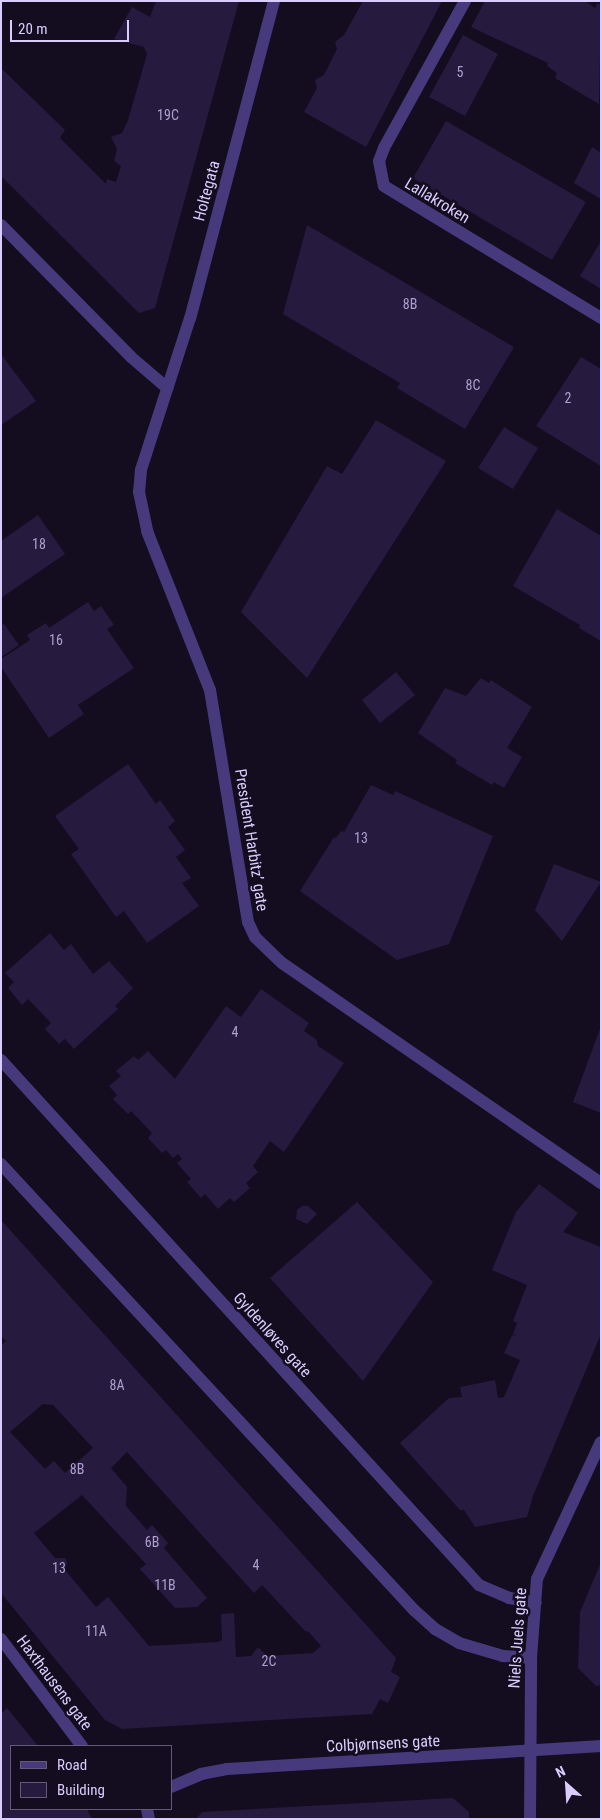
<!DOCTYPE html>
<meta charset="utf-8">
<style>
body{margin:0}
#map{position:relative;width:602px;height:1820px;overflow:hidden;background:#130d1f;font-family:"Roboto Condensed",sans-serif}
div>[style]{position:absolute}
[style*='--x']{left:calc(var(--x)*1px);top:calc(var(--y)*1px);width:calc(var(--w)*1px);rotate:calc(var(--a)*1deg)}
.building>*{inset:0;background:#271a3f}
.lane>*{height:12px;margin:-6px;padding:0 6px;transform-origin:6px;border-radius:6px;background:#473a7c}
.street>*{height:12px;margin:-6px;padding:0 6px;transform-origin:6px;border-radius:6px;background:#473a7c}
span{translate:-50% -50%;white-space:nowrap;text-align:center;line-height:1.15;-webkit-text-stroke:5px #130d1f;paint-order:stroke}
.number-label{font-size:14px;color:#ada0ce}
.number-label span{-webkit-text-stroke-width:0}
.street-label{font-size:16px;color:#dacdfd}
.frame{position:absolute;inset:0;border:2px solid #dacdfd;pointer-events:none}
.legend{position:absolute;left:10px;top:1745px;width:162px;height:65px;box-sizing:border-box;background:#130d1f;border:1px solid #635a78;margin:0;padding:6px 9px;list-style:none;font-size:15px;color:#dacdfd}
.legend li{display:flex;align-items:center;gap:10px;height:25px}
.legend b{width:25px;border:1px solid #635a78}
.north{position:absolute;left:542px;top:1760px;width:50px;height:50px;-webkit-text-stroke:4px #130d1f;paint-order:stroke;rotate:334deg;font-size:14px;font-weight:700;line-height:20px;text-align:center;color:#dacdfd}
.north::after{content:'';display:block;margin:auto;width:18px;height:22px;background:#dacdfd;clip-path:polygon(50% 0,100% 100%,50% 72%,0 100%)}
.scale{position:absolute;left:10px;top:20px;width:119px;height:22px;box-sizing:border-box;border:2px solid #dacdfd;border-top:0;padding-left:6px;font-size:15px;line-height:18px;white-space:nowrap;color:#dacdfd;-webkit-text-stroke:4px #130d1f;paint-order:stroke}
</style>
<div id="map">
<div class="building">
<div style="clip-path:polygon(156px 1px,239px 1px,155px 308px,139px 313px,1px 176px,1px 68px,65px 130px,60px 138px,106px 184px,107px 179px,116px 182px,121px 166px,114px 161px,117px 149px,111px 137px,122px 133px,128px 120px,147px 54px,144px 47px,114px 39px,132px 7px,150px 17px)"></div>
<div style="clip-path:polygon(363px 1px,442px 1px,366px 147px,304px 112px,317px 88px,315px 80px,324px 75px,337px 49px,335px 42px,344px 35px)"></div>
<div style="clip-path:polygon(485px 1px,585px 1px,595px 8px,597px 3px,601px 5px,599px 104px,555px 78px,557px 73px,547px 66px,548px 63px,471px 27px)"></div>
<div style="clip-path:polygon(463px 35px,498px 54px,465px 116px,429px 97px)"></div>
<div style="clip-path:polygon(446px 121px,586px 202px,552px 260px,413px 178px)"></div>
<div style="clip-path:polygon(592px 147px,601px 153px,601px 199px,574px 183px)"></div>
<div style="clip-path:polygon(307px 225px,514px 347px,465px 429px,397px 388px,400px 383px,283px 314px)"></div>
<div style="clip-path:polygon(601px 241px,601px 289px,580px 276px)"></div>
<div style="clip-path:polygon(1px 354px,36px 401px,1px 425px)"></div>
<div style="clip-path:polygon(581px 357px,601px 369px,601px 466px,536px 426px)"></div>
<div style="clip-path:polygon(376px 420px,446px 461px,307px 678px,241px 612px,327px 466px,342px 474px)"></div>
<div style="clip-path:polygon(504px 427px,538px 448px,513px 489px,478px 468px)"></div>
<div style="clip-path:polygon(557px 509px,601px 536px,601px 641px,579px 628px,580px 625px,513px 586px)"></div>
<div style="clip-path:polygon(38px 515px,65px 554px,1px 598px,1px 541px)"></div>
<div style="clip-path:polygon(88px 602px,94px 611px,101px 606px,114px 625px,107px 629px,134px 668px,78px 705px,84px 714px,49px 738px,1px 667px,1px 659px,30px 640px,27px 635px,46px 623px,49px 628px)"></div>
<div style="clip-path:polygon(4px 624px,19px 645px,1px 657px,1px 626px)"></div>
<div style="clip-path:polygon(396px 672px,415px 695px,380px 723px,362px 700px)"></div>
<div style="clip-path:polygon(481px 678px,489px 683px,491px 680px,532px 707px,507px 748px,522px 757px,504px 788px,494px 782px,492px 785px,455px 763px,457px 760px,418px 733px,445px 688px,466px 696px)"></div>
<div style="clip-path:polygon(128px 764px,156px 804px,160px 800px,175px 821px,168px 827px,185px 850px,176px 857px,191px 878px,182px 883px,199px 906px,147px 943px,124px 911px,116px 917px,71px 854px,79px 849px,55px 816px)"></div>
<div style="clip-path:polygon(371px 785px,393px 795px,395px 791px,493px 836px,449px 944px,397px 960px,300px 891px,334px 837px,336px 838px,341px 831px,344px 832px)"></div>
<div style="clip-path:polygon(554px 864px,601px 882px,562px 941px,535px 910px)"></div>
<div style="clip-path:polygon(50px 933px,64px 950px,71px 944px,93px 974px,109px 961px,133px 988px,115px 1006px,118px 1009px,74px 1049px,65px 1039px,59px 1044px,45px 1029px,51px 1023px,28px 999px,22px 1005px,8px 988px,14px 982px,5px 973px)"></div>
<div style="clip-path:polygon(261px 989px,309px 1023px,304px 1031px,317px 1040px,318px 1046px,344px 1063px,284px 1152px,270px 1141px,253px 1166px,258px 1172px,246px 1183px,250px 1188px,234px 1202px,230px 1198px,218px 1209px,205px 1194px,201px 1198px,187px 1182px,191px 1179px,177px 1163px,182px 1159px,178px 1154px,173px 1158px,166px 1150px,162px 1153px,148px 1138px,152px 1133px,131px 1111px,128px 1114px,113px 1099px,117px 1095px,109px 1086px,121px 1076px,116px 1071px,134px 1056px,138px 1060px,148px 1051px,175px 1079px,226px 1006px,241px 1017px)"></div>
<div style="clip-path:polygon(601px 1026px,601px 1113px,573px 1102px)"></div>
<div style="clip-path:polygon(539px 1184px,578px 1213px,563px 1232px,601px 1247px,601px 1334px,533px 1496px,527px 1517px,475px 1527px,464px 1510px,460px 1510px,400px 1443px,449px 1398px,462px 1397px,460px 1387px,495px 1380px,498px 1398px,504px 1397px,520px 1360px,504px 1353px,512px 1335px,517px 1336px,513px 1334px,517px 1323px,513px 1321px,527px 1285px,492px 1270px,516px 1212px)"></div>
<div style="clip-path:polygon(357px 1202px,433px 1282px,363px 1381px,270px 1278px)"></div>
<div style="clip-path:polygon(302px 1206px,308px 1206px,317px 1214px,307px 1224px,296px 1219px,297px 1210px)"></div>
<div style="clip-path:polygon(evenodd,1px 1220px,396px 1658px,391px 1672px,400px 1677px,388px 1703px,380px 1699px,372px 1714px,122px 1729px,105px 1720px,1px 1593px,1px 1345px,6px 1341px,1px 1336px,1px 1220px,43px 1404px,53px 1405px,93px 1448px,65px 1473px,54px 1461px,45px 1469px,10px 1432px,43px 1404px,1px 1220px,127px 1452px,254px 1593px,262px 1585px,305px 1631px,309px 1632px,321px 1646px,313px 1653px,267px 1656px,258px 1647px,251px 1656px,236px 1657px,234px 1613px,221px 1614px,222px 1640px,218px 1642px,149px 1646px,108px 1597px,96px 1607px,65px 1570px,67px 1562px,65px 1558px,55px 1558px,34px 1533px,82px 1495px,146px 1564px,140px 1569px,175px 1608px,197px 1607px,207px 1598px,164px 1548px,168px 1543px,152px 1525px,147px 1530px,126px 1506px,127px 1487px,111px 1468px,127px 1452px)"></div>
<div style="clip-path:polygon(601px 1562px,601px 1685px,596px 1686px,578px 1668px,580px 1612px)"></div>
<div style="clip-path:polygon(7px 1708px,38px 1746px,11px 1746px,11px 1809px,87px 1809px,92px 1819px,5px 1819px,1px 1815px,1px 1714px)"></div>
<div style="clip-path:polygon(453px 1798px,469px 1812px,469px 1819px,196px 1819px,202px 1812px)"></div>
</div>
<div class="lane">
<div style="--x:282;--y:963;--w:388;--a:34.6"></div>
</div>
<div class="street">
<div style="--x:274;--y:1;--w:328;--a:104.8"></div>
<div style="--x:190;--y:318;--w:160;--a:107.9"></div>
<div style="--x:141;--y:470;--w:22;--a:95"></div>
<div style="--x:139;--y:492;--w:40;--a:78"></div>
<div style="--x:147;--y:531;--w:171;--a:68.4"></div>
<div style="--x:210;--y:690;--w:235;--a:80.7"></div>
<div style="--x:248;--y:922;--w:17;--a:65"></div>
<div style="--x:255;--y:937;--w:37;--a:44"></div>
<div style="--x:465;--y:1;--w:168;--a:118.9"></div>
<div style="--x:384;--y:148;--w:14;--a:111"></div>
<div style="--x:379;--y:161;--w:25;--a:79"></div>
<div style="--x:384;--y:186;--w:254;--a:31.3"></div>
<div style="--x:1;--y:225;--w:185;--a:45.4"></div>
<div style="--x:131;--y:357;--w:48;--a:40.7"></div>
<div style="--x:1;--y:1060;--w:710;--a:47.68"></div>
<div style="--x:479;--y:1585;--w:33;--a:23"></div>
<div style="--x:509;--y:1598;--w:27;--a:10"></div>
<div style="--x:1;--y:1164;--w:608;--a:47.2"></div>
<div style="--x:414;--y:1610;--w:28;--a:42"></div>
<div style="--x:435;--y:1629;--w:28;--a:30"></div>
<div style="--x:459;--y:1643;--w:46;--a:16.5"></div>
<div style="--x:503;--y:1656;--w:28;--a:4"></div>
<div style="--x:1;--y:1639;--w:134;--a:52.9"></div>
<div style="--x:171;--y:1787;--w:33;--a:-23"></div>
<div style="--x:201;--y:1774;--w:26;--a:-11"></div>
<div style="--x:227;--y:1769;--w:375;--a:-3.5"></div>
<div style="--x:147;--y:1809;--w:10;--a:79"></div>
<div style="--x:530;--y:1819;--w:161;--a:-89.6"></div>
<div style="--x:531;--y:1658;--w:79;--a:-85.7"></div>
<div style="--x:537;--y:1579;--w:151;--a:-65"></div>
</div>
<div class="number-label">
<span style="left:460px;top:72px">5</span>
<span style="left:168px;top:115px">19C</span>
<span style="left:410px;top:304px">8B</span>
<span style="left:473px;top:385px">8C</span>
<span style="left:568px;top:398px">2</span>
<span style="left:39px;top:544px">18</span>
<span style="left:56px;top:640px">16</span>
<span style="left:361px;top:838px">13</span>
<span style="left:235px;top:1032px">4</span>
<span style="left:117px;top:1385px">8A</span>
<span style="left:77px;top:1469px">8B</span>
<span style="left:152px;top:1542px">6B</span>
<span style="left:256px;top:1565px">4</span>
<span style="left:59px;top:1568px">13</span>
<span style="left:165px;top:1585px">11B</span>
<span style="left:96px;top:1631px">11A</span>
<span style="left:269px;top:1661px">2C</span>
</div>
<div class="street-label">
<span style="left:207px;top:191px;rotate:-75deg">Holtegata</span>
<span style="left:437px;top:201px;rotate:31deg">Lallakroken</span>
<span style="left:251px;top:840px;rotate:81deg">President Harbitz’ gate</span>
<span style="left:272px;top:1335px;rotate:48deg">Gyldenløves gate</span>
<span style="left:518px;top:1638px;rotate:-86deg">Niels Juels gate</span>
<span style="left:54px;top:1683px;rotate:53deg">Haxthausens gate</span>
<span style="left:383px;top:1744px;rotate:-3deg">Colbjørnsens gate</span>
</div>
<div class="frame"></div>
<ul class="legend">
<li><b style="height:6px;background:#473a7c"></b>Road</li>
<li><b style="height:14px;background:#271a3f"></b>Building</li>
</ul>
<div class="north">N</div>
<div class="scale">20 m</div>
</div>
